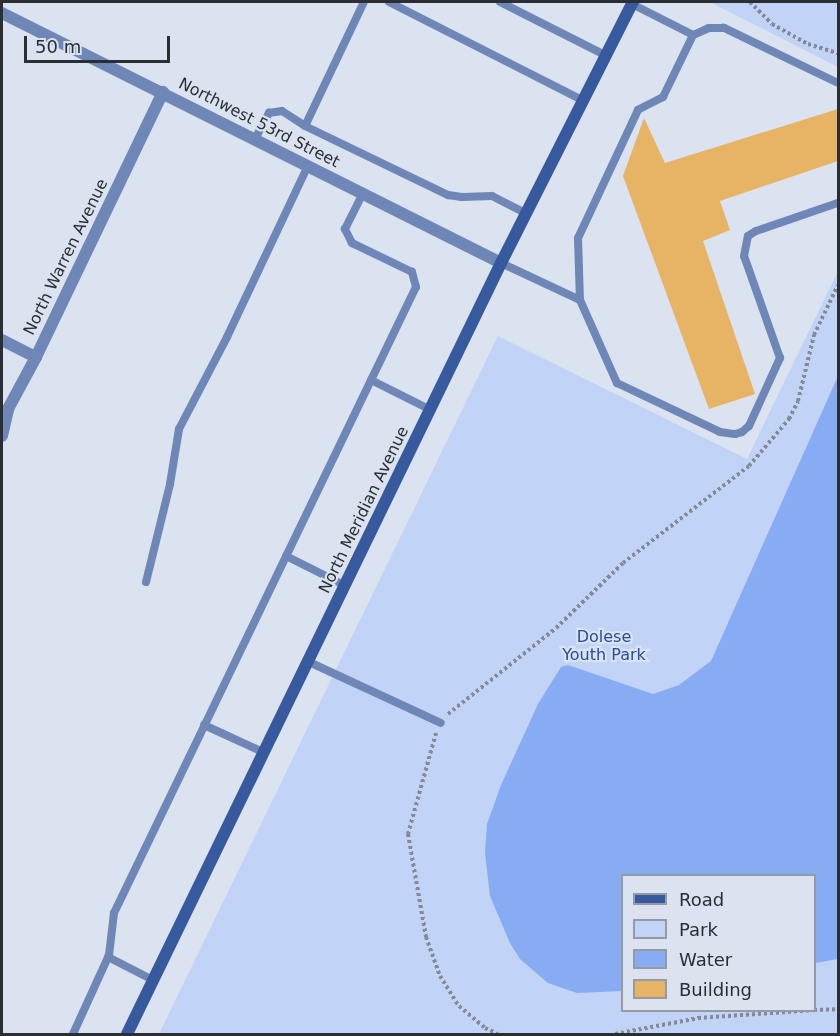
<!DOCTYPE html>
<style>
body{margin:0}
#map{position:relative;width:840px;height:1036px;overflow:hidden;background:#dbe2f0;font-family:"DejaVu Sans",sans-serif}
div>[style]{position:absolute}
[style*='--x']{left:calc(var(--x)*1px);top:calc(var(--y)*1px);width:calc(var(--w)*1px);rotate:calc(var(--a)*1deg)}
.green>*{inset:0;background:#c1d3f6}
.water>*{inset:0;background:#87acf4}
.building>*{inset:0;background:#e7b466}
.path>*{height:4px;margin-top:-2px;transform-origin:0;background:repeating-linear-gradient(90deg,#848993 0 3px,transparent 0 6px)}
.lane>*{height:8px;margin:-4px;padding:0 4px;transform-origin:4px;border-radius:4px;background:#6e87b6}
.street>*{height:12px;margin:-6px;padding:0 6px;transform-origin:6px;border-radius:6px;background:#6e87b6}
.secondary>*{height:12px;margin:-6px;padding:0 6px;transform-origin:6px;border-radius:6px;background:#37599e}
span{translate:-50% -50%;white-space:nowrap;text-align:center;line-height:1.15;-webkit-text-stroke:4.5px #dbe2f0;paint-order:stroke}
.street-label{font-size:16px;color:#2b2e33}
.park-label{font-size:16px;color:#254da0}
.frame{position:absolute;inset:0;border:3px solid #2b2e33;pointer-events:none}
.legend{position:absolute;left:621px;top:874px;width:195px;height:138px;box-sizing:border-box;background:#dbe2f0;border:2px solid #959aa4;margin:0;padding:8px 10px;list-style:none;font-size:18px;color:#2b2e33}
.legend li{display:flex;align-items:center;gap:12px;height:30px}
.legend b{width:30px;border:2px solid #959aa4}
.scale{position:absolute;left:24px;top:36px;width:146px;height:27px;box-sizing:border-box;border:3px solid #2b2e33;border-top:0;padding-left:8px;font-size:18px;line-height:21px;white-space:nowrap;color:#2b2e33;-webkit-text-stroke:4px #dbe2f0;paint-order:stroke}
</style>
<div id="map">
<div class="green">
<div style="clip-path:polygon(710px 2px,838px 2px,838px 67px)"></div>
<div style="clip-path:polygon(evenodd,838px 271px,838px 1034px,159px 1034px,498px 336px,747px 459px,838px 271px,622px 876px,814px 876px,814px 1010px,622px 1010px,622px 876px)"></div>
</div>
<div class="water">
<div style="clip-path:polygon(838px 376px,838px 959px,815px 963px,814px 876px,622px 876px,622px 991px,577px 993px,548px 983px,520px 959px,510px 943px,490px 896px,485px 853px,487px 824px,501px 785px,538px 704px,561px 667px,568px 665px,653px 694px,679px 685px,711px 661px)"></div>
</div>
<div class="building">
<div style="clip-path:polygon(838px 109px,838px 161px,720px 201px,730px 230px,703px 241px,755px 394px,709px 409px,623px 176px,644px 118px,665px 163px)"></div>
</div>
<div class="path">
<div style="--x:750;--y:2;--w:31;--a:45"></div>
<div style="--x:772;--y:24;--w:41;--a:29.1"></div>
<div style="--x:808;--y:44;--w:31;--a:17"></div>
<div style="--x:448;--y:714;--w:138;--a:-38.5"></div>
<div style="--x:556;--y:628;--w:93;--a:-44.1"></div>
<div style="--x:623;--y:563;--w:159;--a:-37.6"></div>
<div style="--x:749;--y:466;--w:62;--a:-49.6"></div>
<div style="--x:789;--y:419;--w:20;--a:-63"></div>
<div style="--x:798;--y:401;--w:68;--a:-76.4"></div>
<div style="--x:814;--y:335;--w:55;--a:-64.4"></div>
<div style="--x:436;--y:733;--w:105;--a:105.5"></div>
<div style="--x:408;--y:834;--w:105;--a:80.1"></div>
<div style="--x:426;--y:937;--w:41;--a:70.3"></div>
<div style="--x:440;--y:976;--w:36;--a:58"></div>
<div style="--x:459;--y:1006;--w:34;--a:40"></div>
<div style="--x:485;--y:1028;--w:14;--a:25"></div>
<div style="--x:814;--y:1010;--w:24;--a:-2"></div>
<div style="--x:615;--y:1034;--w:85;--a:-10.9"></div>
<div style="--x:698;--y:1018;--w:116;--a:-3.9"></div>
</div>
<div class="lane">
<div style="--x:389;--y:2;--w:219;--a:26.9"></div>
<div style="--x:500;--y:2;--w:120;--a:26.8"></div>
<div style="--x:632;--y:4;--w:68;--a:26.9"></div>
<div style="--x:838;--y:83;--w:127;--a:-154.2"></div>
<div style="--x:724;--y:28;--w:15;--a:180"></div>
<div style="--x:709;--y:28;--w:17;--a:156"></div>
<div style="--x:693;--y:35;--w:69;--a:115.8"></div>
<div style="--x:663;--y:97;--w:28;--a:153"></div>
<div style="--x:638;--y:110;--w:141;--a:115.1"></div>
<div style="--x:578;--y:238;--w:62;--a:88.2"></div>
<div style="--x:580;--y:300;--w:91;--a:66"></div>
<div style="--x:617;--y:383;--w:114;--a:25.4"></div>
<div style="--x:720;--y:432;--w:15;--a:8"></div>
<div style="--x:735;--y:434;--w:7;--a:-16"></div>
<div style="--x:742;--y:432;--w:9;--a:-41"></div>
<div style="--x:749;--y:426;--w:75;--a:-65.5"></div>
<div style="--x:780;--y:358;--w:108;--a:-109.4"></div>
<div style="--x:744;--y:256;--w:20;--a:-79"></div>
<div style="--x:748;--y:236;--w:9;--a:-32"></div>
<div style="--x:756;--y:231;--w:87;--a:-18.9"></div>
<div style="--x:305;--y:126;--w:137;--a:-64.6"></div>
<div style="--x:255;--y:139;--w:30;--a:-62"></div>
<div style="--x:269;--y:113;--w:13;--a:-9"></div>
<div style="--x:282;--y:111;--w:27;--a:33"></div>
<div style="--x:305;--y:126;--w:159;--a:25.8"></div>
<div style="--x:448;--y:195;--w:14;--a:8"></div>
<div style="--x:462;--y:197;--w:30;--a:-2"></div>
<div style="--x:492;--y:196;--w:38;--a:27"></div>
<div style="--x:501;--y:263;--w:87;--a:25.1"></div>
<div style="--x:371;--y:380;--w:67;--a:26.6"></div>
<div style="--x:286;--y:556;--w:67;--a:26.6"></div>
<div style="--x:146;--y:582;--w:101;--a:-76.2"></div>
<div style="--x:170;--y:484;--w:56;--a:-80.7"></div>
<div style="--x:179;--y:429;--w:104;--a:-62.4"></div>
<div style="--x:227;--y:337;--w:189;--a:-64.7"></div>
<div style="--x:309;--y:662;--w:145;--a:24.8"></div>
<div style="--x:204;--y:725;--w:67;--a:24.7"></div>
<div style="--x:108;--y:957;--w:51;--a:27.1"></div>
<div style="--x:73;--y:1034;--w:87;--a:-65.5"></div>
<div style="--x:109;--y:955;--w:42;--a:-83.2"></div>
<div style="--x:114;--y:913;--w:695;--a:-64.25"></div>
<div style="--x:416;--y:287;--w:16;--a:-105"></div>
<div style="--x:412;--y:272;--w:67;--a:-154.2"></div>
<div style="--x:352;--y:243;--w:16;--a:-117"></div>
<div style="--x:345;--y:229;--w:40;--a:-63.4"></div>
</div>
<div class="street">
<div style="--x:2;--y:13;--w:558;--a:26.61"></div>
<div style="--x:2;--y:340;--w:38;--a:27"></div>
<div style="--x:2;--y:436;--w:28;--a:-77"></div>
<div style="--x:8;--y:409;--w:59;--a:-61.7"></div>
<div style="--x:36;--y:357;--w:294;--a:-64.4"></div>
</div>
<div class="secondary">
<div style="--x:127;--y:1034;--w:857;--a:-64.12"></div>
<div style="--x:501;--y:263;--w:292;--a:-63.2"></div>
</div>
<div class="street-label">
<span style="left:259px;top:123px;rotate:27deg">Northwest 53rd Street</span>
<span style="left:66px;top:257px;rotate:-64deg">North Warren Avenue</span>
<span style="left:364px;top:510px;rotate:-64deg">North Meridian Avenue</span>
</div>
<div class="park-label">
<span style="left:604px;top:646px">Dolese<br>Youth Park</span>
</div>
<div class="frame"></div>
<ul class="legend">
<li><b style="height:8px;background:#37599e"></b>Road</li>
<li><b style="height:16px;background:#c1d3f6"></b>Park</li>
<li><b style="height:16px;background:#87acf4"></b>Water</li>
<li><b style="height:16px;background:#e7b466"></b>Building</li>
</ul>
<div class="scale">50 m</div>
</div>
